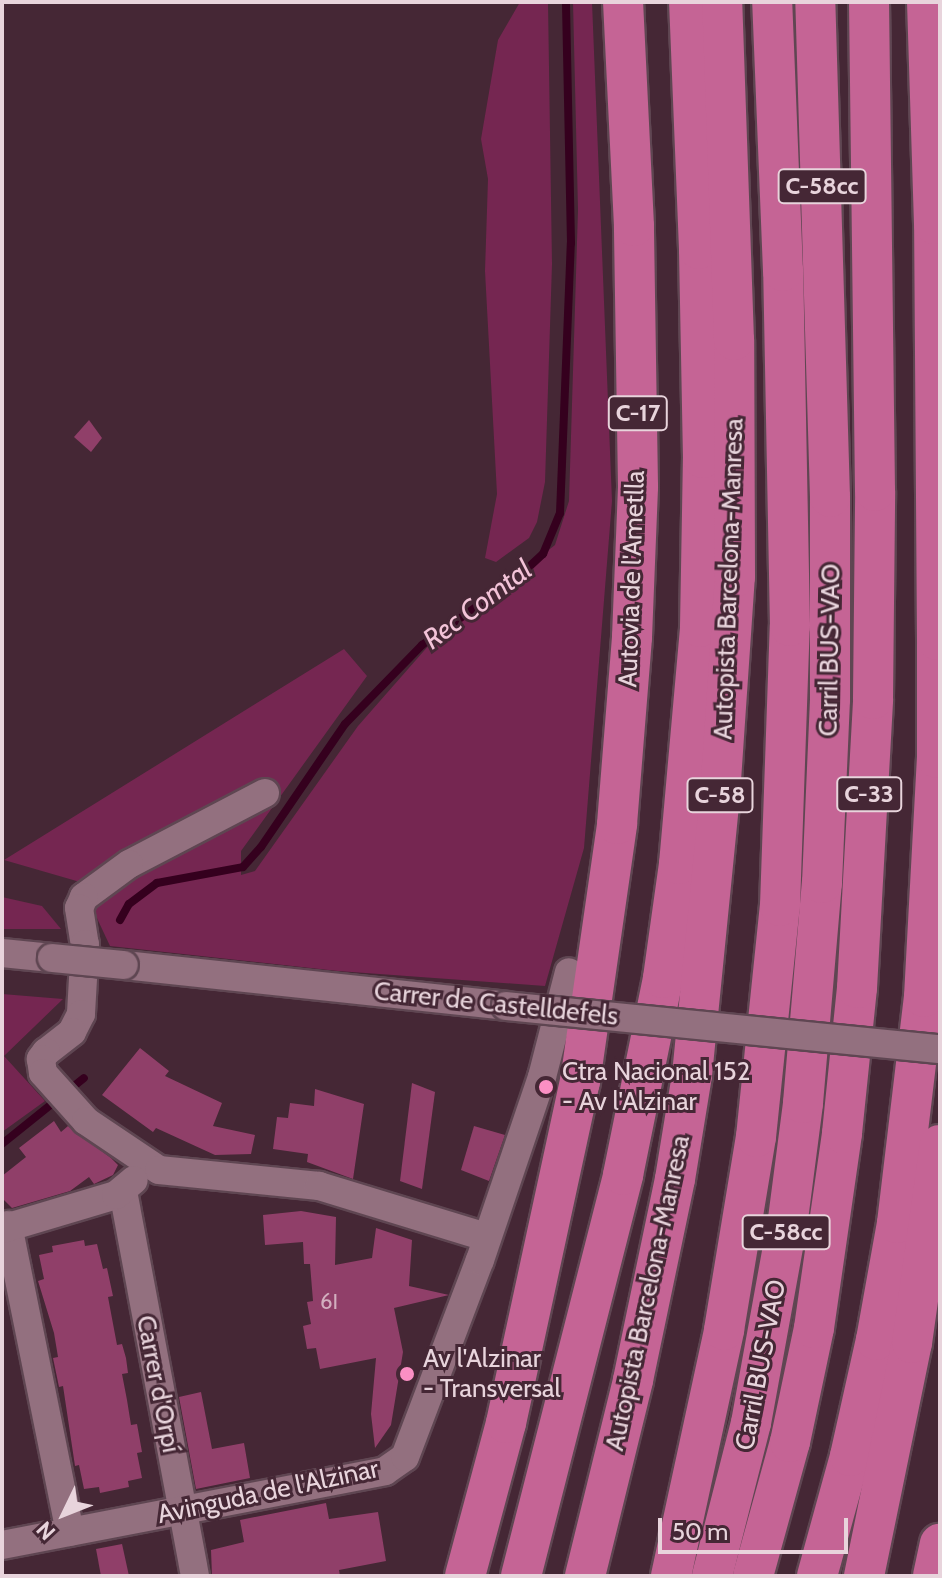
<!DOCTYPE html>
<meta charset="utf-8">
<style>
body{margin:0}
#map{position:relative;width:942px;height:1578px;overflow:hidden;background:#452735;font-family:Cabin,sans-serif}
div>[style]{position:absolute}
[style*='--x']{left:calc(var(--x)*1px);top:calc(var(--y)*1px);width:calc(var(--w)*1px);rotate:calc(var(--a)*1deg)}
.green>*{inset:0;background:#752651}
.stream>*{height:8px;margin:-4px;padding:0 4px;transform-origin:4px;border-radius:4px;background:#35001e}
.building>*{inset:0;background:#903f69}
.roads{filter:drop-shadow(2px 0 #5f4652) drop-shadow(-2px 0 #5f4652) drop-shadow(0 2px #5f4652) drop-shadow(0 -2px #5f4652)}
.minor>*{height:28px;margin:-14px;padding:0 14px;transform-origin:14px;border-radius:14px;background:#93707f}
.highway>*{height:40px;margin:-20px;padding:0 20px;transform-origin:20px;border-radius:20px;background:#c56495}
.bridges{filter:drop-shadow(2px 0 #5f4652) drop-shadow(-2px 0 #5f4652) drop-shadow(0 2px #5f4652) drop-shadow(0 -2px #5f4652)}
.minor-bridge>*{height:28px;margin:-14px;padding:0 14px;transform-origin:14px;border-radius:14px;background:#93707f}
.dots>*{width:22px;height:22px;translate:-50% -50%;box-sizing:border-box;border:4px solid #452735;border-radius:50%}
span{translate:-50% -50%;white-space:nowrap;text-align:center;line-height:1.15;-webkit-text-stroke:6px #452735;paint-order:stroke}
.number-label{font-size:22px;color:#d2afbf}
.number-label span{-webkit-text-stroke-width:0}
.shield-label span{padding:2px 6px;background:#452735;border:2px solid;border-radius:6px;-webkit-text-stroke-width:0}
.shield-label{font-size:24px;color:#e8d4dc;font-weight:700}
.street-label{font-size:26px;color:#e8d4dc}
.poi-label{font-size:26px;color:#e8d4dc}
.left{translate:0 -50%;text-align:left}
.water-label{font-size:28px;color:#f3c3d8;font-style:italic}
.frame{position:absolute;inset:0;border:4px solid #e8d4dc;pointer-events:none}
.north{position:absolute;left:24px;top:1474px;width:80px;height:80px;-webkit-text-stroke:6px #452735;paint-order:stroke;rotate:227deg;font-size:22px;font-weight:700;line-height:32px;text-align:center;color:#e8d4dc}
.north::after{content:'';display:block;margin:auto;width:28px;height:36px;background:#e8d4dc;clip-path:polygon(50% 0,100% 100%,50% 72%,0 100%)}
.scale{position:absolute;left:658px;top:1518px;width:190px;height:36px;box-sizing:border-box;border:4px solid #e8d4dc;border-top:0;padding-left:10px;font-size:24px;line-height:28px;white-space:nowrap;color:#e8d4dc;-webkit-text-stroke:6px #452735;paint-order:stroke}
</style>
<div id="map">
<div class="green">
<div style="clip-path:polygon(520px 2px,548px 2px,552px 264px,545px 482px,537px 522px,529px 538px,496px 562px,485px 558px,497px 494px,485px 271px,488px 179px,481px 139px,498px 40px)"></div>
<div style="clip-path:polygon(573px 2px,592px 2px,612px 501px,584px 848px,545px 986px,338px 971px,110px 946px,80px 882px,4px 860px,344px 649px,367px 676px,241px 851px,241px 875px,255px 871px,358px 726px,430px 644px,555px 545px,569px 501px,578px 210px)"></div>
<div style="clip-path:polygon(2px 897px,42px 906px,61px 929px,2px 929px)"></div>
<div style="clip-path:polygon(2px 994px,63px 999px,4px 1056px,45px 1101px,2px 1132px)"></div>
</div>
<div class="stream">
<div style="--x:120;--y:920;--w:18;--a:-61"></div>
<div style="--x:129;--y:904;--w:35;--a:-37"></div>
<div style="--x:157;--y:883;--w:87;--a:-10.5"></div>
<div style="--x:243;--y:867;--w:27;--a:-48"></div>
<div style="--x:261;--y:847;--w:149;--a:-55.7"></div>
<div style="--x:345;--y:724;--w:110;--a:-45.7"></div>
<div style="--x:422;--y:645;--w:115;--a:-35.1"></div>
<div style="--x:516;--y:579;--w:37;--a:-43"></div>
<div style="--x:543;--y:554;--w:44;--a:-67.5"></div>
<div style="--x:560;--y:513;--w:270;--a:-87.7"></div>
<div style="--x:571;--y:243;--w:241;--a:-91.2"></div>
<div style="--x:2;--y:1144;--w:105;--a:-38.8"></div>
</div>
<div class="building">
<div style="clip-path:polygon(89px 420px,102px 438px,91px 452px,74px 437px)"></div>
<div style="clip-path:polygon(140px 1048px,169px 1071px,165px 1076px,222px 1103px,213px 1126px,255px 1135px,251px 1154px,215px 1155px,156px 1128px,153px 1132px,102px 1095px)"></div>
<div style="clip-path:polygon(412px 1083px,435px 1092px,422px 1189px,400px 1181px)"></div>
<div style="clip-path:polygon(315px 1089px,364px 1104px,353px 1179px,307px 1162px,308px 1154px,273px 1149px,277px 1117px,288px 1118px,290px 1103px,314px 1106px)"></div>
<div style="clip-path:polygon(54px 1121px,61px 1132px,68px 1126px,111px 1158px,118px 1165px,113px 1175px,94px 1184px,89px 1177px,70px 1191px,12px 1208px,2px 1198px,2px 1176px,26px 1157px,19px 1148px)"></div>
<div style="clip-path:polygon(474px 1126px,505px 1135px,489px 1181px,461px 1170px)"></div>
<div style="clip-path:polygon(301px 1211px,336px 1217px,335px 1265px,372px 1258px,376px 1228px,412px 1240px,409px 1286px,449px 1295px,394px 1308px,403px 1352px,391px 1425px,375px 1448px,371px 1414px,376px 1358px,320px 1369px,316px 1348px,307px 1349px,303px 1326px,311px 1324px,307px 1302px,313px 1301px,310px 1264px,304px 1264px,303px 1242px,265px 1245px,263px 1215px)"></div>
<div style="clip-path:polygon(84px 1240px,85px 1246px,97px 1244px,103px 1269px,107px 1268px,113px 1296px,108px 1297px,117px 1345px,122px 1344px,126px 1358px,128px 1373px,122px 1374px,127px 1400px,131px 1425px,137px 1424px,142px 1452px,137px 1453px,142px 1478px,128px 1481px,129px 1487px,100px 1493px,99px 1487px,84px 1489px,79px 1465px,75px 1466px,63px 1386px,59px 1387px,53px 1358px,58px 1357px,54px 1333px,38px 1281px,44px 1279px,39px 1255px,53px 1252px,52px 1246px)"></div>
<div style="clip-path:polygon(201px 1392px,212px 1449px,244px 1443px,250px 1478px,196px 1489px,179px 1397px)"></div>
<div style="clip-path:polygon(326px 1503px,329px 1519px,378px 1512px,386px 1561px,339px 1570px,340px 1576px,212px 1576px,211px 1550px,244px 1542px,240px 1520px)"></div>
<div style="clip-path:polygon(122px 1544px,129px 1576px,101px 1576px,96px 1549px)"></div>
</div>
<div class="roads">
<div class="minor">
<div style="--x:265;--y:793;--w:153;--a:152.4"></div>
<div style="--x:129;--y:864;--w:56;--a:143.7"></div>
<div style="--x:84;--y:897;--w:12;--a:114"></div>
<div style="--x:79;--y:908;--w:36;--a:81"></div>
<div style="--x:85;--y:944;--w:70;--a:93.3"></div>
<div style="--x:81;--y:1014;--w:20;--a:117"></div>
<div style="--x:72;--y:1032;--w:33;--a:142"></div>
<div style="--x:46;--y:1052;--w:9;--a:126"></div>
<div style="--x:41;--y:1059;--w:14;--a:82"></div>
<div style="--x:43;--y:1073;--w:64;--a:48.1"></div>
<div style="--x:86;--y:1121;--w:88;--a:33.9"></div>
<div style="--x:159;--y:1170;--w:161;--a:5.7"></div>
<div style="--x:319;--y:1186;--w:175;--a:17"></div>
<div style="--x:2;--y:953;--w:50;--a:5.7"></div>
<div style="--x:124;--y:965;--w:384;--a:6.1"></div>
<div style="--x:123;--y:1191;--w:392;--a:79.4"></div>
<div style="--x:8;--y:1225;--w:313;--a:78.6"></div>
<div style="--x:2;--y:1229;--w:119;--a:-16.6"></div>
<div style="--x:116;--y:1195;--w:23;--a:-40"></div>
<div style="--x:2;--y:1545;--w:390;--a:-10.9"></div>
<div style="--x:385;--y:1471;--w:24;--a:-35"></div>
<div style="--x:405;--y:1457;--w:211;--a:-69.2"></div>
<div style="--x:480;--y:1260;--w:193;--a:-71.3"></div>
<div style="--x:542;--y:1077;--w:108;--a:-75.6"></div>
</div>
<div class="highway">
<div style="--x:465;--y:1576;--w:158;--a:-75"></div>
<div style="--x:506;--y:1423;--w:349;--a:-77.8"></div>
<div style="--x:580;--y:1082;--w:261;--a:-81.8"></div>
<div style="--x:617;--y:824;--w:188;--a:-85.4"></div>
<div style="--x:632;--y:637;--w:151;--a:-87.7"></div>
<div style="--x:638;--y:486;--w:260;--a:-90.9"></div>
<div style="--x:634;--y:226;--w:224;--a:-92.8"></div>
<div style="--x:521;--y:1576;--w:414;--a:-75.7"></div>
<div style="--x:623;--y:1175;--w:201;--a:-78.5"></div>
<div style="--x:663;--y:978;--w:115;--a:-82"></div>
<div style="--x:679;--y:864;--w:238;--a:-84.9"></div>
<div style="--x:700;--y:627;--w:169;--a:-89"></div>
<div style="--x:703;--y:458;--w:209;--a:-91.1"></div>
<div style="--x:699;--y:249;--w:247;--a:-92.3"></div>
<div style="--x:585;--y:1576;--w:202;--a:-76.2"></div>
<div style="--x:633;--y:1380;--w:205;--a:-78.2"></div>
<div style="--x:675;--y:1179;--w:105;--a:-80.7"></div>
<div style="--x:692;--y:1075;--w:281;--a:-84.3"></div>
<div style="--x:720;--y:795;--w:219;--a:-86.1"></div>
<div style="--x:735;--y:577;--w:237;--a:-90.2"></div>
<div style="--x:734;--y:340;--w:338;--a:-92"></div>
<div style="--x:671;--y:1576;--w:252;--a:-77.8"></div>
<div style="--x:724;--y:1330;--w:196;--a:-80.6"></div>
<div style="--x:756;--y:1137;--w:232;--a:-84.1"></div>
<div style="--x:780;--y:906;--w:280;--a:-88"></div>
<div style="--x:790;--y:626;--w:355;--a:-91.1"></div>
<div style="--x:783;--y:271;--w:269;--a:-92.3"></div>
<div style="--x:712;--y:1576;--w:158;--a:-75.7"></div>
<div style="--x:751;--y:1423;--w:207;--a:-79.7"></div>
<div style="--x:788;--y:1219;--w:117;--a:-82.6"></div>
<div style="--x:803;--y:1103;--w:221;--a:-85.1"></div>
<div style="--x:822;--y:883;--w:184;--a:-87.5"></div>
<div style="--x:830;--y:699;--w:202;--a:-90"></div>
<div style="--x:830;--y:497;--w:495;--a:-91.7"></div>
<div style="--x:753;--y:1576;--w:139;--a:-74.6"></div>
<div style="--x:790;--y:1442;--w:116;--a:-78.1"></div>
<div style="--x:814;--y:1328;--w:197;--a:-81.8"></div>
<div style="--x:842;--y:1133;--w:146;--a:-84.1"></div>
<div style="--x:857;--y:988;--w:289;--a:-86.8"></div>
<div style="--x:873;--y:699;--w:208;--a:-89.4"></div>
<div style="--x:875;--y:491;--w:489;--a:-90.7"></div>
<div style="--x:817;--y:1576;--w:124;--a:-74.6"></div>
<div style="--x:850;--y:1456;--w:119;--a:-77.4"></div>
<div style="--x:876;--y:1340;--w:119;--a:-79.8"></div>
<div style="--x:897;--y:1223;--w:228;--a:-83.2"></div>
<div style="--x:924;--y:997;--w:239;--a:-86.9"></div>
<div style="--x:937;--y:758;--w:118;--a:-90"></div>
<div style="--x:937;--y:640;--w:416;--a:-90.4"></div>
<div style="--x:934;--y:224;--w:222;--a:-91.8"></div>
<div style="--x:864;--y:1576;--w:238;--a:-78.4"></div>
<div style="--x:912;--y:1343;--w:200;--a:-82"></div>
<div style="--x:933;--y:1576;--w:33;--a:-78"></div>
</div>
</div>
<div class="bridges">
<div class="minor-bridge">
<div style="--x:52;--y:958;--w:72;--a:5.6"></div>
<div style="--x:506;--y:1006;--w:436;--a:5.7"></div>
</div>
</div>
<div class="dots">
<div style="left:546px;top:1087px;background:#fb8fc4"></div>
<div style="left:407px;top:1374px;background:#fb8fc4"></div>
</div>
<div class="number-label">
<span style="left:329px;top:1302px">6I</span>
</div>
<div class="shield-label">
<span style="left:822px;top:186px">C-58cc</span>
<span style="left:638px;top:413px">C-17</span>
<span style="left:869px;top:794px">C-33</span>
<span style="left:720px;top:795px">C-58</span>
<span style="left:786px;top:1232px">C-58cc</span>
</div>
<div class="street-label">
<span style="left:632px;top:579px;rotate:-88deg">Autovia de l'Ametlla</span>
<span style="left:729px;top:579px;rotate:-88deg">Autopista Barcelona-Manresa</span>
<span style="left:830px;top:650px;rotate:-89deg">Carril BUS-VAO</span>
<span style="left:496px;top:1004px;rotate:6deg">Carrer de Castelldefels</span>
<span style="left:648px;top:1293px;rotate:-78deg">Autopista Barcelona-Manresa</span>
<span style="left:761px;top:1365px;rotate:-79deg">Carril BUS-VAO</span>
<span style="left:158px;top:1384px;rotate:79deg">Carrer d'Orpí</span>
<span style="left:268px;top:1492px;rotate:-12deg">Avinguda de l'Alzinar</span>
</div>
<div class="poi-label">
<span class="left" style="left:562px;top:1087px">Ctra Nacional 152<br>- Av l'Alzinar</span>
<span class="left" style="left:423px;top:1374px">Av l'Alzinar<br>- Transversal</span>
</div>
<div class="water-label">
<span style="left:477px;top:604px;rotate:-37deg">Rec Comtal</span>
</div>
<div class="frame"></div>
<div class="north">N</div>
<div class="scale">50 m</div>
</div>
